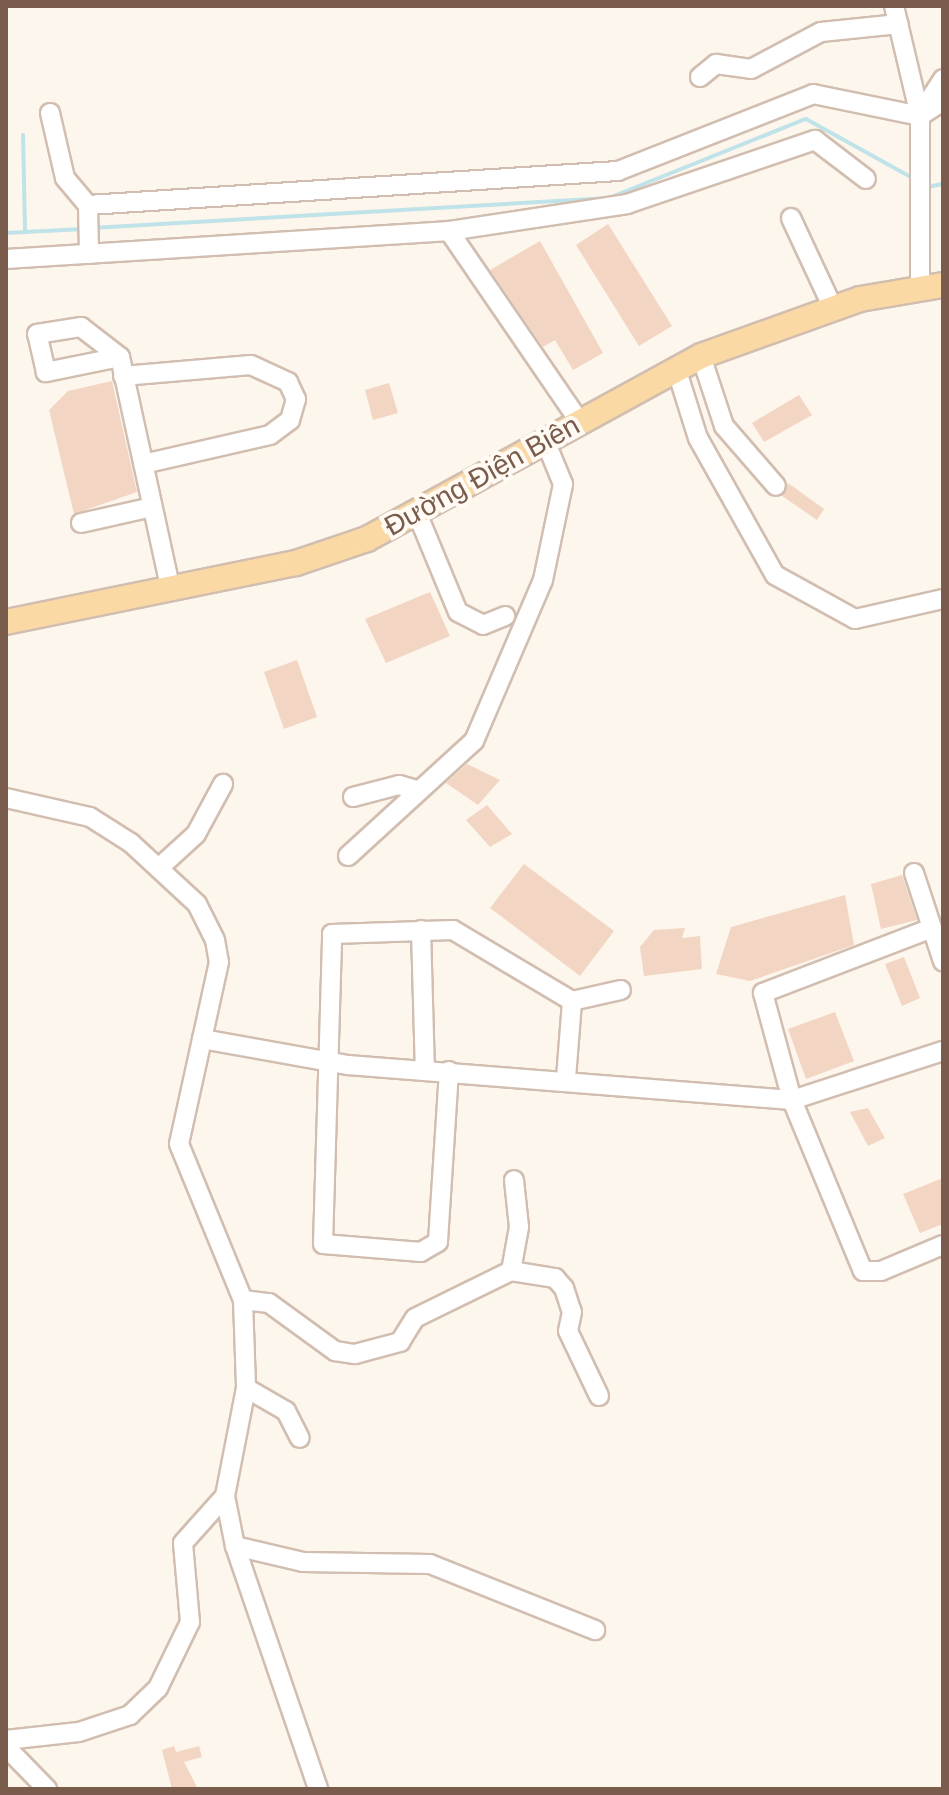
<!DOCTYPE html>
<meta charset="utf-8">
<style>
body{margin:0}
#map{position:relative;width:949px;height:1795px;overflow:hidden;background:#fdf6ec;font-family:Helvetica,sans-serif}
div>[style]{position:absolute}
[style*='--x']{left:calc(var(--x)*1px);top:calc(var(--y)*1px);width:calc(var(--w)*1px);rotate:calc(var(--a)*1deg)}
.stream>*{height:4px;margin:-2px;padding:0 2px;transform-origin:2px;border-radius:2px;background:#bfe3e8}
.building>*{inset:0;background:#f3d5c3}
.roads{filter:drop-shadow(2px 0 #d1beb0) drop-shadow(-2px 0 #d1beb0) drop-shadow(0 2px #d1beb0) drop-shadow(0 -2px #d1beb0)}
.minor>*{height:18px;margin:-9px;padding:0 9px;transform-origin:9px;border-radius:9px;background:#fff}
.major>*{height:24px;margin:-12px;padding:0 12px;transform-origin:12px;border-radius:12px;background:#fbd9a5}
span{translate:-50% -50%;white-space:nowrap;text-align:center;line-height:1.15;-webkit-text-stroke:8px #fffaf3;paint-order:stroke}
.street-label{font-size:28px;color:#7a5c4d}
.frame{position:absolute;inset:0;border:8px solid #7a5c4d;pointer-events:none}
</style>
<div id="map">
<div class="stream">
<div style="--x:23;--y:135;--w:97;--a:88.8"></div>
<div style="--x:927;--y:187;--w:16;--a:-11"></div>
<div style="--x:92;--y:228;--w:518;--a:-3.32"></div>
<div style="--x:609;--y:198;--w:212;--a:-21.9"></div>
<div style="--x:806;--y:119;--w:126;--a:29"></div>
<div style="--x:6;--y:233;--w:77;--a:-3"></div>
</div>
<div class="building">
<div style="clip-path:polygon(608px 224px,672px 326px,639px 346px,576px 245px)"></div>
<div style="clip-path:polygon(540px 241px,603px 353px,573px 370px,555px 340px,543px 347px,490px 270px)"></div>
<div style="clip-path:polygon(112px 381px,137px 492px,74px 514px,49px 410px,68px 391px)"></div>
<div style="clip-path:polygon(389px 383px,398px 413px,373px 420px,365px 390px)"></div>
<div style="clip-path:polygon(799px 395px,812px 415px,764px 442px,752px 423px)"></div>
<div style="clip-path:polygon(788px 483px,824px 509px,817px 520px,782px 496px)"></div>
<div style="clip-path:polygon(430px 592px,450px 636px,386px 663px,365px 619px)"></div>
<div style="clip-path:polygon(297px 660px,317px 717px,284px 729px,264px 672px)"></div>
<div style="clip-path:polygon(467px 764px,500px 780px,478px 805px,446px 783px)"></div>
<div style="clip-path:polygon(487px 805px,512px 834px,490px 847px,466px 820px)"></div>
<div style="clip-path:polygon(524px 864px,614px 931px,580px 976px,490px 908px)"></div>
<div style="clip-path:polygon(902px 875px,917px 920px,881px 929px,871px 884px)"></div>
<div style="clip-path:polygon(845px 895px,854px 945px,750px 981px,716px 974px,731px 927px)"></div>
<div style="clip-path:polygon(685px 928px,682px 938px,700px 936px,702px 969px,644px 976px,640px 947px,654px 930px)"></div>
<div style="clip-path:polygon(904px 957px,920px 998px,902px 1006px,885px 964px)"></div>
<div style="clip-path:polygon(835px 1012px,854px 1061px,806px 1079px,788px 1029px)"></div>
<div style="clip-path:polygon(868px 1108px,885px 1138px,868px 1146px,850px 1112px)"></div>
<div style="clip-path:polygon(943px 1178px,943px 1224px,920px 1233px,903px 1194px)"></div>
<div style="clip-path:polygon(174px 1746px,176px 1752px,199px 1746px,202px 1757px,184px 1762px,198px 1789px,172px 1789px,162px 1750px)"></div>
</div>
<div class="roads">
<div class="minor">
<div style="--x:894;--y:6;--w:113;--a:76.7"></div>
<div style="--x:920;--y:116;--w:171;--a:90"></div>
<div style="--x:700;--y:77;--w:21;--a:-39"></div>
<div style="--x:716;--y:64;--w:35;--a:8"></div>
<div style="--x:751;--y:69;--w:79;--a:-27.9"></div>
<div style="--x:821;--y:32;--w:78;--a:-5.9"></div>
<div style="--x:923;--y:110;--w:37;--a:-57"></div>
<div style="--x:50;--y:113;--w:67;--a:77"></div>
<div style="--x:65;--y:178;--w:35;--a:50"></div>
<div style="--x:88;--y:205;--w:531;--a:-3.67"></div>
<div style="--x:618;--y:171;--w:210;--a:-21.5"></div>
<div style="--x:813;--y:94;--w:109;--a:11.6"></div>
<div style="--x:920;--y:116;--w:27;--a:-33"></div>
<div style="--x:88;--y:205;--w:49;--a:88.8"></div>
<div style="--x:791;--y:218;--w:99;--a:65"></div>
<div style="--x:449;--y:231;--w:232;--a:55.6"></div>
<div style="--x:6;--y:259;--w:444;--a:-3.6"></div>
<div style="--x:449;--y:231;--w:180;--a:-8.6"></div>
<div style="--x:627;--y:204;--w:199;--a:-18.8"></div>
<div style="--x:815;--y:140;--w:64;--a:37.4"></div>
<div style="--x:701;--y:356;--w:74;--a:71.8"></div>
<div style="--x:724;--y:426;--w:79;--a:49.1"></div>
<div style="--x:120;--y:357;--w:76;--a:168.5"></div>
<div style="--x:46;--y:372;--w:39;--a:-103"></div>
<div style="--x:37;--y:334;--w:45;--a:-9"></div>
<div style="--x:81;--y:327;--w:49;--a:37.6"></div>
<div style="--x:120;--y:357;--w:239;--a:77.7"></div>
<div style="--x:676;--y:368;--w:73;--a:72.6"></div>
<div style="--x:698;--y:438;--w:157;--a:60.7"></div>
<div style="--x:775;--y:575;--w:91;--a:28.8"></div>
<div style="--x:855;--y:619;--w:90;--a:-12.8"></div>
<div style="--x:123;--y:376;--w:128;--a:-4.9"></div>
<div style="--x:251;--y:365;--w:41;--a:24.7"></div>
<div style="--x:288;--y:382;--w:19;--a:65"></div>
<div style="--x:296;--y:399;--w:22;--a:106"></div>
<div style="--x:290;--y:420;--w:25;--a:143"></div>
<div style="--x:270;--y:435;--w:130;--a:167.1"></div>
<div style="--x:417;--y:513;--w:107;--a:67.5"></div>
<div style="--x:458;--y:612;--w:28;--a:27"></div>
<div style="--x:483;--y:625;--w:24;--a:-22"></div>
<div style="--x:81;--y:523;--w:73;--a:-12.7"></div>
<div style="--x:353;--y:797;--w:48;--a:-14.6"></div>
<div style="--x:399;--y:785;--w:18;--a:16"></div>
<div style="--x:6;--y:798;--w:86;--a:12.7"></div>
<div style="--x:90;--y:817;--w:49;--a:32.4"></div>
<div style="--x:131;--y:843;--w:90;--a:42.7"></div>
<div style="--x:197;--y:904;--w:40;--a:63.4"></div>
<div style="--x:215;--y:940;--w:22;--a:80"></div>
<div style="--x:219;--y:962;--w:186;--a:102.4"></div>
<div style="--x:179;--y:1144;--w:169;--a:67.7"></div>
<div style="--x:243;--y:1300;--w:88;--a:88"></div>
<div style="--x:246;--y:1388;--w:110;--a:101"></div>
<div style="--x:225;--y:1496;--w:51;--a:78.7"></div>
<div style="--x:235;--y:1546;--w:257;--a:71.1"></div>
<div style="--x:348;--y:856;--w:171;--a:-42.4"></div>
<div style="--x:474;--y:741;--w:175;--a:-66.8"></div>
<div style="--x:543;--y:580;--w:98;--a:-78.2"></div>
<div style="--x:563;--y:484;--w:44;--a:-112.5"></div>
<div style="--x:161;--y:866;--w:47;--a:-42.4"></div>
<div style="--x:196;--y:834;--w:57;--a:-61.6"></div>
<div style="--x:914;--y:873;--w:93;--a:71.8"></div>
<div style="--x:932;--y:928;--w:181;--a:159"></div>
<div style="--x:763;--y:993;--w:111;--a:74.8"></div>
<div style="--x:792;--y:1100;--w:185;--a:67.5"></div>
<div style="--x:863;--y:1271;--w:18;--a:0"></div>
<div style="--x:881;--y:1271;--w:67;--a:-22.8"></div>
<div style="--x:421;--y:930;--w:140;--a:88.4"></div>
<div style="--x:202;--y:1039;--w:148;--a:10.1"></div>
<div style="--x:348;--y:1065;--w:445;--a:4.5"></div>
<div style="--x:792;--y:1100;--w:159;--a:-18"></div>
<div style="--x:449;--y:1071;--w:171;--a:93.7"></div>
<div style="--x:438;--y:1242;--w:20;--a:150"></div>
<div style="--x:421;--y:1252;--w:98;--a:-175.3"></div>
<div style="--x:323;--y:1244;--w:310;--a:-88.3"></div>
<div style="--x:332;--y:934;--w:121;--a:-1.9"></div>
<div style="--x:453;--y:930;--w:139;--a:30.8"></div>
<div style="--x:572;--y:1001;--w:50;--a:-12.7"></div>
<div style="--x:566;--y:1078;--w:77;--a:-85.5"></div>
<div style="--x:511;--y:1271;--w:45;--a:9"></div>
<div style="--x:555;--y:1278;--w:13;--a:48"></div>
<div style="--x:564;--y:1288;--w:25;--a:72"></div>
<div style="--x:572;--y:1312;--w:19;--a:102"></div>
<div style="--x:568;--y:1331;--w:72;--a:64.5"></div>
<div style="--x:243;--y:1300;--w:26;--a:7"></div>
<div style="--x:269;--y:1303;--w:82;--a:36"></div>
<div style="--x:335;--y:1351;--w:20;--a:9"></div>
<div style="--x:355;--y:1354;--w:47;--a:-14.9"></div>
<div style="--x:400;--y:1342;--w:28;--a:-58"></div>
<div style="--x:415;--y:1318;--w:107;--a:-26.1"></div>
<div style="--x:511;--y:1271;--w:45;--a:-79.7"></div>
<div style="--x:519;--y:1227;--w:47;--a:-96.1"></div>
<div style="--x:246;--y:1388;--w:46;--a:29.9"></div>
<div style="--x:286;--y:1411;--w:30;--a:63"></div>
<div style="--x:235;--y:1546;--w:70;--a:13.2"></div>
<div style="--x:303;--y:1562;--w:127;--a:0.9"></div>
<div style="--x:430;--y:1564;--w:178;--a:21.8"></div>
<div style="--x:6;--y:1740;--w:73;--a:-6.3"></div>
<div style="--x:79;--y:1732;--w:54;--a:-18.4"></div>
<div style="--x:130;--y:1715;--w:39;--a:-44"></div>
<div style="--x:158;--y:1688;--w:73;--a:-64.1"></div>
<div style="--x:190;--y:1622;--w:79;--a:-95.1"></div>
<div style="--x:183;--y:1543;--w:63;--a:-48.2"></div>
<div style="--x:6;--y:1747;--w:59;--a:45.7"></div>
</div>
<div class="major">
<div style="--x:6;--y:622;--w:296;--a:-11.5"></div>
<div style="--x:296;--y:563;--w:75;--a:-18.7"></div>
<div style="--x:367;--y:539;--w:381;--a:-28.7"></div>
<div style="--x:701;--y:356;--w:169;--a:-19.7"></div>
<div style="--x:860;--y:299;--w:84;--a:-9.6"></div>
</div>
</div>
<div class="street-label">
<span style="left:482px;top:476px;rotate:-29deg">Đường Điện Biên</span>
</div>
<div class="frame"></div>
</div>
